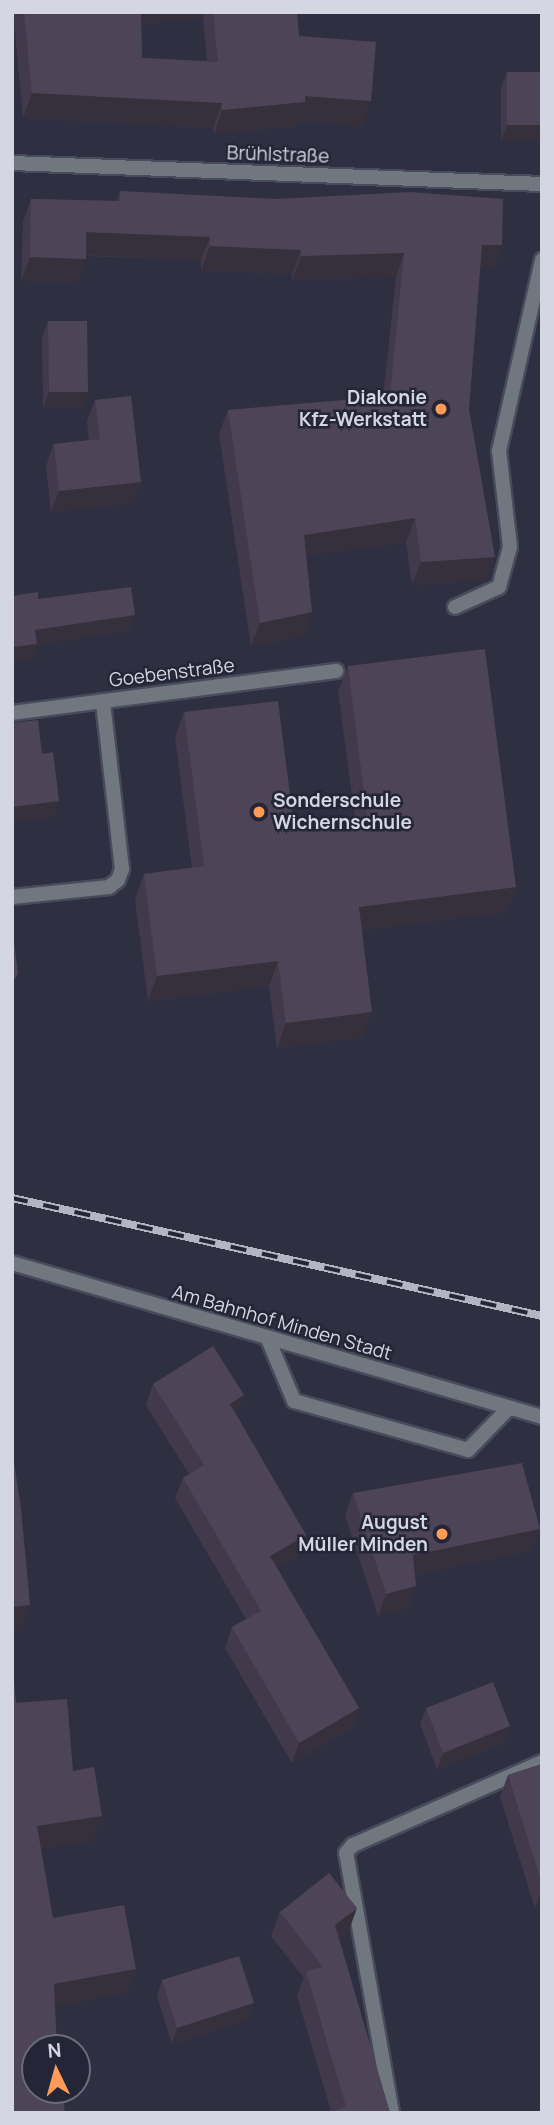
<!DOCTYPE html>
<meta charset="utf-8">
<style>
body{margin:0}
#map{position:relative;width:554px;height:2125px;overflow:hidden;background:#2e3042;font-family:Manrope,sans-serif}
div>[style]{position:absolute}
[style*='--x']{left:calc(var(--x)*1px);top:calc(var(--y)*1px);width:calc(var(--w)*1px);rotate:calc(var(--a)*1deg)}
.roads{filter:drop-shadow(2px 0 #494b5c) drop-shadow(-2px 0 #494b5c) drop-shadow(0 2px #494b5c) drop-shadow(0 -2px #494b5c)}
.service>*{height:14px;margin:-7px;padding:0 7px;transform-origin:7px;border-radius:7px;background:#71777f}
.minor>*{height:14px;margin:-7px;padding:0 7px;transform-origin:7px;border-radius:7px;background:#71777f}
.rail>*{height:8px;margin-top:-4px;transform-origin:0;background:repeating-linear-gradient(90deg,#242638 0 16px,#b3b5c2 0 32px);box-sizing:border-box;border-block:2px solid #b3b5c2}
.wall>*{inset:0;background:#423a4b}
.shaded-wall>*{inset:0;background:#36303d}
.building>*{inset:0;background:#4d4457}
.dots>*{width:19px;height:19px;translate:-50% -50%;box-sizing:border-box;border:4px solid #242638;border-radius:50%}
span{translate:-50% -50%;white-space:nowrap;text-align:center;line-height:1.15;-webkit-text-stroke:5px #242638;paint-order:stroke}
.street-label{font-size:19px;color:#d4d6e2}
.poi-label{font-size:19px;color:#d4d6e2;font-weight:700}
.right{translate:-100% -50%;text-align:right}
.left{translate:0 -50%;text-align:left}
.frame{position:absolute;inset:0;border:14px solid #d4d6e2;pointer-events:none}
.north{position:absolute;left:21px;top:2034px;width:70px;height:70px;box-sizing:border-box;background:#242638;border:2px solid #6a6c7c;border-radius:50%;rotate:355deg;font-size:19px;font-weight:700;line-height:28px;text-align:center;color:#d4d6e2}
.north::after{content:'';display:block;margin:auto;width:24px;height:32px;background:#fe9c57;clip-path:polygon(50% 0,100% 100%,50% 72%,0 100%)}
</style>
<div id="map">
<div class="roads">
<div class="service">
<div style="--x:455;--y:607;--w:48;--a:-24.4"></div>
<div style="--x:499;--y:587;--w:41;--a:-74.6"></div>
<div style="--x:510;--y:547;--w:97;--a:-96.5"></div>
<div style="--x:499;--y:451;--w:196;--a:-77.3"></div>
<div style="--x:12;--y:897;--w:98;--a:-5.9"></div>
<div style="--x:109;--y:887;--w:11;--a:-38"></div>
<div style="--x:118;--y:880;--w:12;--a:-70"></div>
<div style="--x:122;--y:869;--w:169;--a:-96.5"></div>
<div style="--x:392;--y:2113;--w:264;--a:-100"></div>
<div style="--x:346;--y:1853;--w:11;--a:-49"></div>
<div style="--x:353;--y:1845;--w:206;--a:-23.7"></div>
</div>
<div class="minor">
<div style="--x:12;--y:163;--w:530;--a:2.27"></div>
<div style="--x:12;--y:713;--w:327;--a:-7.4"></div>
<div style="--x:12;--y:1263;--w:552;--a:16.2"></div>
<div style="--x:268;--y:1339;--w:67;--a:67.2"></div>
<div style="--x:294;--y:1401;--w:181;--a:15.7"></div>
<div style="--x:468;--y:1450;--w:57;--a:-45.7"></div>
</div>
</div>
<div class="rail">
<div style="--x:12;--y:1198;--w:543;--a:12.55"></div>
</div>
<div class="wall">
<div style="clip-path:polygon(evenodd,13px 12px,297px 12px,299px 36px,362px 126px,298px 121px,296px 126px,214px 134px,213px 128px,23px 118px,13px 12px,203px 18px,207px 61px,142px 58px,141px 24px,203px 18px)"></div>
<div style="clip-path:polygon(507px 72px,542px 72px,501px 141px,501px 88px)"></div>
<div style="clip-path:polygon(120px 191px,502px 245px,494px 268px,480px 268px,469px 409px,486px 580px,412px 585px,406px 542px,306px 556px,312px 612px,304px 636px,251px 646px,219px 434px,228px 410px,383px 397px,396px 277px,292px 280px,292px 274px,201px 270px,201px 260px,86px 256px,86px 259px,77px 282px,21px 281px,23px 222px,31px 199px,117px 201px)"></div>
<div style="clip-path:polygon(48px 321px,82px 408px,43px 408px,42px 337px)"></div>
<div style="clip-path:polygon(95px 400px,141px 482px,133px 503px,51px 512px,46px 466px,54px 444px,89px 440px,87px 421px)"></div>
<div style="clip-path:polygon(348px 666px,516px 887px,507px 912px,362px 930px,363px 1037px,277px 1048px,269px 986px,148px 1001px,135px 899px,144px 874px,192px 868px,175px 737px,184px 712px,294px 826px,355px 818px,338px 691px)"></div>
<div style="clip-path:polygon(153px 1384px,237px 1415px,299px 1555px,277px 1568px,359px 1708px,352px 1728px,292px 1763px,225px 1648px,232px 1627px,246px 1619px,175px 1498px,183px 1478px,189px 1474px,146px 1405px)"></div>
<div style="clip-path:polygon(353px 1493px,532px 1550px,415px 1575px,409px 1607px,378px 1616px,345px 1515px)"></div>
<div style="clip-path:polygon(426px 1708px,510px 1726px,504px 1743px,437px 1769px,420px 1724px)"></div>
<div style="clip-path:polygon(542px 1764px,542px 1906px,535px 1908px,500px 1797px,508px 1775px)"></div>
<div style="clip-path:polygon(280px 1912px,348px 1933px,339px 1939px,390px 2113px,331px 2111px,297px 1996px,304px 1978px,271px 1936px)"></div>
<div style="clip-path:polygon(162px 1980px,248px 2020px,172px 2044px,157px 1996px)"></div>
</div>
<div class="shaded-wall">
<div style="clip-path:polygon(136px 12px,205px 12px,203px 18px,132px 25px)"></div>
<div style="clip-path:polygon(32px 93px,222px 103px,213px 128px,23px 118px)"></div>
<div style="clip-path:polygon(305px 96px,371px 101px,362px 126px,298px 121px,296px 126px,214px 134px,222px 110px)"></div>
<div style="clip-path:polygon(507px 125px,542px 125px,542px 141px,501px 141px)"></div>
<div style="clip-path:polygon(86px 232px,210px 237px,201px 260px,78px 255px)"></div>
<div style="clip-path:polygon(482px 245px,502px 245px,494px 268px,473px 269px)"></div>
<div style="clip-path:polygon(210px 246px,301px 250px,292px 274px,201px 270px)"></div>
<div style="clip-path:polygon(404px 253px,396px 277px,292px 280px,301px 256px)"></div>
<div style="clip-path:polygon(30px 257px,86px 259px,77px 282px,21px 281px)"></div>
<div style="clip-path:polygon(49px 392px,88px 392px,82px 408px,43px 408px)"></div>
<div style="clip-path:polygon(141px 482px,133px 503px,51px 512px,59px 491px)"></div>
<div style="clip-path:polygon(415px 518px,406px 542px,295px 558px,304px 535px)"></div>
<div style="clip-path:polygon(495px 557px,486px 580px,412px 585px,421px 562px)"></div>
<div style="clip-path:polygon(312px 612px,304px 636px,251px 646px,260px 623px)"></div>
<div style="clip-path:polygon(135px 615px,129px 631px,37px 645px,32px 660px,12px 663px,12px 647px,35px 630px)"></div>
<div style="clip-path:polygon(59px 801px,53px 817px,12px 822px,12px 807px)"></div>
<div style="clip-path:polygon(516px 887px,507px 912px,350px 932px,359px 907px)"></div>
<div style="clip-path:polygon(278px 961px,269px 986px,148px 1001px,157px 976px)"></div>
<div style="clip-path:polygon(372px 1012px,363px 1037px,277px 1048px,286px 1023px)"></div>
<div style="clip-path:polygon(244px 1395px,237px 1415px,230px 1404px)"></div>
<div style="clip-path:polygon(540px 1529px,532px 1550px,405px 1577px,413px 1555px)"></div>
<div style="clip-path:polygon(306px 1535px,299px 1555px,263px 1576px,270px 1556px)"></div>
<div style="clip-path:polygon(416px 1586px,409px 1607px,378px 1616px,386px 1594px)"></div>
<div style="clip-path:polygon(30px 1605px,21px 1630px,12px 1631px,12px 1607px)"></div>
<div style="clip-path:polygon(359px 1708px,352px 1728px,292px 1763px,299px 1743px)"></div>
<div style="clip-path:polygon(510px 1726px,504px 1743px,437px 1769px,443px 1753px)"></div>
<div style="clip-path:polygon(102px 1816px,93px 1841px,28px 1851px,37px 1826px)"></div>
<div style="clip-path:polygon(542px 1889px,542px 1906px,535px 1908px)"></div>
<div style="clip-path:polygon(357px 1908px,348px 1933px,326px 1949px,335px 1925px)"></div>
<div style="clip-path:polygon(136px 1969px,127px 1993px,45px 2009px,54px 1984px)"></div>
<div style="clip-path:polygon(254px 2003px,248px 2020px,172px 2044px,177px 2028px)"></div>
</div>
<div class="building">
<div style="clip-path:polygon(24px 12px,141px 12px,142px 58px,218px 62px,213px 12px,297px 12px,299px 36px,376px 42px,371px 101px,305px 96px,305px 102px,222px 110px,222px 103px,32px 93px)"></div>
<div style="clip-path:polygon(507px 72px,542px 72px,542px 125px,507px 125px)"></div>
<div style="clip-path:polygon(120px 191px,276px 199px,410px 192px,503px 199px,502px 245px,482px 245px,469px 409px,495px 557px,421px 562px,415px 518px,304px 535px,312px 612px,260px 623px,228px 410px,390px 396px,404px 253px,301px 256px,301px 250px,210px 246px,210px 237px,86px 232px,86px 259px,30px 257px,31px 199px,120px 201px)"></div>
<div style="clip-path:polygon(48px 321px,87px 321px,88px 392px,49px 392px)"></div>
<div style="clip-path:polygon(131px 396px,141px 482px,59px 491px,54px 444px,100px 439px,95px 400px)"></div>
<div style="clip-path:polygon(131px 587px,135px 615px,35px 630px,37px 644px,12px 647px,12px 596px,38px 592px,38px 599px)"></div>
<div style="clip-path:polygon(485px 649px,516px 887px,359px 907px,372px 1012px,286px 1023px,278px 961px,157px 976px,144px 874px,204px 866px,184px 712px,278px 701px,294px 826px,367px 817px,348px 666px)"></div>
<div style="clip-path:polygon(38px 720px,42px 754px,53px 752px,59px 801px,12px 807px,12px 723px)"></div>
<div style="clip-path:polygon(12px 926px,18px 974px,12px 983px)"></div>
<div style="clip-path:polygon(213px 1346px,244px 1395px,230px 1404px,306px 1535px,270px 1556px,359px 1708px,299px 1743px,232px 1627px,261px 1611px,183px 1478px,204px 1465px,153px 1384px)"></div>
<div style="clip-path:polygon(12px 1462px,14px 1462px,21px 1509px,30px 1605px,12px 1607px)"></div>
<div style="clip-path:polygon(522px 1463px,540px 1529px,413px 1555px,416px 1586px,386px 1594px,353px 1493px)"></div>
<div style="clip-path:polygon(12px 1653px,16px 1703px,67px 1699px,73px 1771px,94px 1767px,102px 1816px,37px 1826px,53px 1918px,124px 1905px,136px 1969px,54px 1984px,57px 2048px,35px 2048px,35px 2090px,62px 2090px,65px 2113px,12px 2113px)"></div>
<div style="clip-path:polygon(493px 1682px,510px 1726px,443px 1753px,426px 1708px)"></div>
<div style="clip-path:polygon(542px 1764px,542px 1884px,508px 1775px)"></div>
<div style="clip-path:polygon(329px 1873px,357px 1908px,335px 1925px,390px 2113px,326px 2113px,346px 2107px,306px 1971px,323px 1967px,280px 1912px)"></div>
<div style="clip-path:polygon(239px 1956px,254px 2003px,177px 2028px,162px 1980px)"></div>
</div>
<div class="dots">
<div style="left:441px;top:409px;background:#fe9c57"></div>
<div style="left:259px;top:812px;background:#fe9c57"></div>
<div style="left:442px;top:1534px;background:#fe9c57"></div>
</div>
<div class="street-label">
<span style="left:278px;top:155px;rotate:2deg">Brühlstraße</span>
<span style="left:172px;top:673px;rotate:-7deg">Goebenstraße</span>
<span style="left:282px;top:1323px;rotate:16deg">Am Bahnhof Minden Stadt</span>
</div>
<div class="poi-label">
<span class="right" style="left:427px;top:409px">Diakonie<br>Kfz-Werkstatt</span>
<span class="left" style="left:273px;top:812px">Sonderschule<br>Wichernschule</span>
<span class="right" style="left:428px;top:1534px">August<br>Müller Minden</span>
</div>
<div class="frame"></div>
<div class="north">N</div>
</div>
